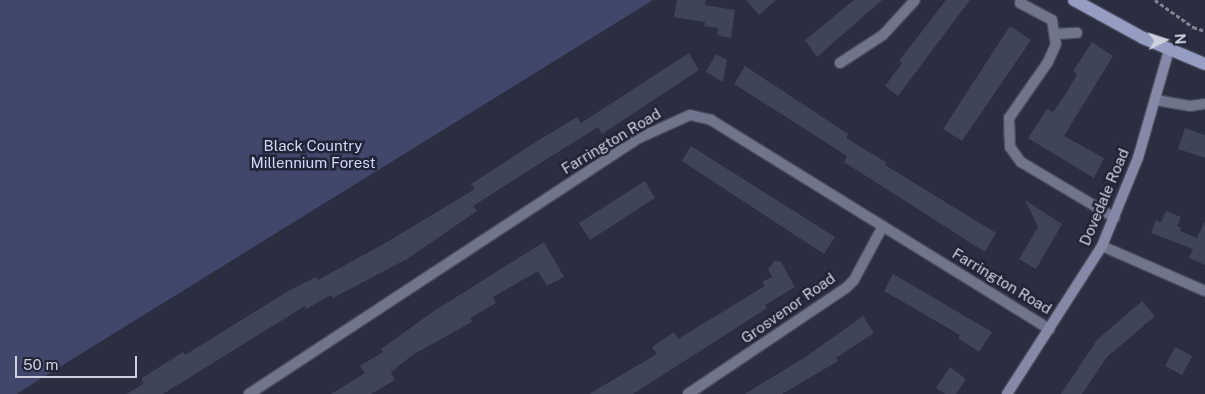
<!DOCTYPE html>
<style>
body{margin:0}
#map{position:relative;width:1205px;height:394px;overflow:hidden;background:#2b2e41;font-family:"Public Sans",sans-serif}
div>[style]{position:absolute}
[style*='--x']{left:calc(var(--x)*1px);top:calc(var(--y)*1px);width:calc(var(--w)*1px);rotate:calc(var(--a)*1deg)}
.green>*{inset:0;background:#41476b}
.building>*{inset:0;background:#404457}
.path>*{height:3px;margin-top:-1.5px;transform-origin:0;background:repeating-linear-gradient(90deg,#808392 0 4px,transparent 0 6.5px)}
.roads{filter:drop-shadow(1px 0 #484a5a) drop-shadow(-1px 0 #484a5a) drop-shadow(0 1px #484a5a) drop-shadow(0 -1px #484a5a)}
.street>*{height:10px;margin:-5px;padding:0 5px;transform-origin:5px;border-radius:5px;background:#71758b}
.secondary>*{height:10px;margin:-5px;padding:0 5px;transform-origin:5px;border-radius:5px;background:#8489a7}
.primary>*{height:12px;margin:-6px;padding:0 6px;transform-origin:6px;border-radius:6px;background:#969dc3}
span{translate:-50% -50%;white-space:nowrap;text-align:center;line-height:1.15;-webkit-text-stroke:5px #212436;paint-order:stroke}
.street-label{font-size:15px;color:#ced1dd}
.park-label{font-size:15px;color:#d1d7f6}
.north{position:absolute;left:1140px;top:15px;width:50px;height:50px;-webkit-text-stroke:4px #212436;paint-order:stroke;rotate:86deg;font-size:14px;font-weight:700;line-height:20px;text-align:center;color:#ced1dd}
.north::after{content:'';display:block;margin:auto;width:18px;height:22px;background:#ced1dd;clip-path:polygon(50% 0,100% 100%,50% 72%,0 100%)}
.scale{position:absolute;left:15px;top:356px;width:122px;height:22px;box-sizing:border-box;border:2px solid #ced1dd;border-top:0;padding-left:6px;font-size:15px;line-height:18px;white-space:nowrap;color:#ced1dd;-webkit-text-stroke:4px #212436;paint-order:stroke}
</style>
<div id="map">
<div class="green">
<div style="clip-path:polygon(0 0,653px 0,16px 394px,0 394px)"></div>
</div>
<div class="building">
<div style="clip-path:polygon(677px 0,706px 0,705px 5px,735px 10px,731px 38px,717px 35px,718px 28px,704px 26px,705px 22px,674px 17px)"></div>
<div style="clip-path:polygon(746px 0,776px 0,759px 15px)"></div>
<div style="clip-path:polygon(854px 0,882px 0,817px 57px,805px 40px)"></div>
<div style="clip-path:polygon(946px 0,970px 0,898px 96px,885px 86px,902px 63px,899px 61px)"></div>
<div style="clip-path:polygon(1010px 26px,1031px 40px,962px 141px,943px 129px)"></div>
<div style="clip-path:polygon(1092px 42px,1113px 56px,1064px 136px,1104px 158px,1094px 178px,1028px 138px,1047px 109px,1053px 112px,1067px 92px,1077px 74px,1073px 71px)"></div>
<div style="clip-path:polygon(689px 53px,699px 70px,602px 134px,598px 127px,512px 181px,473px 206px,477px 211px,407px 259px,333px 298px,331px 295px,306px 309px,305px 306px,163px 394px,127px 394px,144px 383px,141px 379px,164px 364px,183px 352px,185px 355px,290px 290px,316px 277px,318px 280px,387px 242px,475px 189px,471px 184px,539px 140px,577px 117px,581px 123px)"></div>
<div style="clip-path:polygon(716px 54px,727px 60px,723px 82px,706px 72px)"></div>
<div style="clip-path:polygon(745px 66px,848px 134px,846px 138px,887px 163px,885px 165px,996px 233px,985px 252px,844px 162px,847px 156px,734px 84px)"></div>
<div style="clip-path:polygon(1185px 128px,1205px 135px,1205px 158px,1178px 149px)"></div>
<div style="clip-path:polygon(691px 146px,835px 237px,824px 254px,682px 161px)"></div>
<div style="clip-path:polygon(645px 181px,655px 198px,590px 240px,579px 223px)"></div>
<div style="clip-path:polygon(1025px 200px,1062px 224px,1036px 269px,1019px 259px,1038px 227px)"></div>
<div style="clip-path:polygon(1166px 211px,1181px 217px,1177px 226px,1181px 228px,1180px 231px,1197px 238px,1205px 221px,1205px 265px,1189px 258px,1193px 249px,1151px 233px,1156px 220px,1161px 222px)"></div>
<div style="clip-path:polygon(544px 242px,564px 277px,547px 286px,538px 271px,493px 297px,496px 303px,470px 318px,472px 322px,414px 354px,391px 372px,395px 380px,371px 394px,331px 394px,365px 373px,360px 366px,383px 352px,381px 349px,434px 311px)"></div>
<div style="clip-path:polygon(775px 260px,781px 262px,795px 287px,765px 305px,767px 308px,633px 394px,589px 394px,657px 354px,652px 347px,674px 332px,678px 339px,765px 286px,762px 282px,772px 277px,768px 269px)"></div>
<div style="clip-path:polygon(893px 274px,992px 332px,979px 352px,958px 338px,960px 335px,884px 291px)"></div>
<div style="clip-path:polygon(1142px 301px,1155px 316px,1107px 357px,1082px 394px,1061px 394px,1097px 340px)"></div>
<div style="clip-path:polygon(863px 316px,874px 333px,836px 358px,838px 361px,782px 394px,745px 394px,807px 356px)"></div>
<div style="clip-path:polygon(1175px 347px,1192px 356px,1182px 375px,1165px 366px)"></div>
<div style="clip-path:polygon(950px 367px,966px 379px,956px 394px,945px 394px,936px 388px)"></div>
</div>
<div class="path">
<div style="--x:1155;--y:0;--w:47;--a:35.4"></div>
<div style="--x:1193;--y:27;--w:13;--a:18"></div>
</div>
<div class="roads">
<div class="street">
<div style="--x:1020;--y:3;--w:36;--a:28"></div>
<div style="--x:1052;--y:20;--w:24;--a:81"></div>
<div style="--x:1056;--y:44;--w:20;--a:114"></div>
<div style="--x:1048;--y:62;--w:68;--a:124.9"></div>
<div style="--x:1009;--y:118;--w:29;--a:88"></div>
<div style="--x:1010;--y:147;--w:19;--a:54"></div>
<div style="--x:1021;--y:162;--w:109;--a:30.8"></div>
<div style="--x:1055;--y:34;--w:22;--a:-3"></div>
<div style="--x:840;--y:63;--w:51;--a:-33.1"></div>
<div style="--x:883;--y:35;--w:47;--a:-47.6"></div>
<div style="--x:1156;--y:100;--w:35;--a:10"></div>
<div style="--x:1190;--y:106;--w:15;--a:-8"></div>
<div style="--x:1102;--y:246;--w:112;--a:23.6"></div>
<div style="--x:249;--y:394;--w:467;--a:-33.3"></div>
<div style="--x:639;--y:138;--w:56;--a:-24.3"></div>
<div style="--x:690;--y:115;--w:22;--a:13"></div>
<div style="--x:711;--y:120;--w:398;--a:31.7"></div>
<div style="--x:688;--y:394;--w:190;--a:-33.9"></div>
<div style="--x:846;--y:288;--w:11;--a:-45"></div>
<div style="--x:854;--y:280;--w:61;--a:-61.8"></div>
</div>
<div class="secondary">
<div style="--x:1007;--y:394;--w:176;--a:-57.3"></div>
<div style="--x:1102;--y:246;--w:95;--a:-67.8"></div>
<div style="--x:1138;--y:158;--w:112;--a:-74"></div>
</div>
<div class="primary">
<div style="--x:1074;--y:0;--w:79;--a:28.8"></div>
<div style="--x:1143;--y:38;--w:67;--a:22.8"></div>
</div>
</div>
<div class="street-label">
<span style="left:611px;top:141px;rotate:-31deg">Farrington Road</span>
<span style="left:1104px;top:197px;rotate:-67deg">Dovedale Road</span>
<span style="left:1002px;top:281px;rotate:31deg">Farrington Road</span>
<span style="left:788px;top:308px;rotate:-35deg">Grosvenor Road</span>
</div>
<div class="park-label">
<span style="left:313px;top:154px">Black Country<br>Millennium Forest</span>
</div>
<div class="north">N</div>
<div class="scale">50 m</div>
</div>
